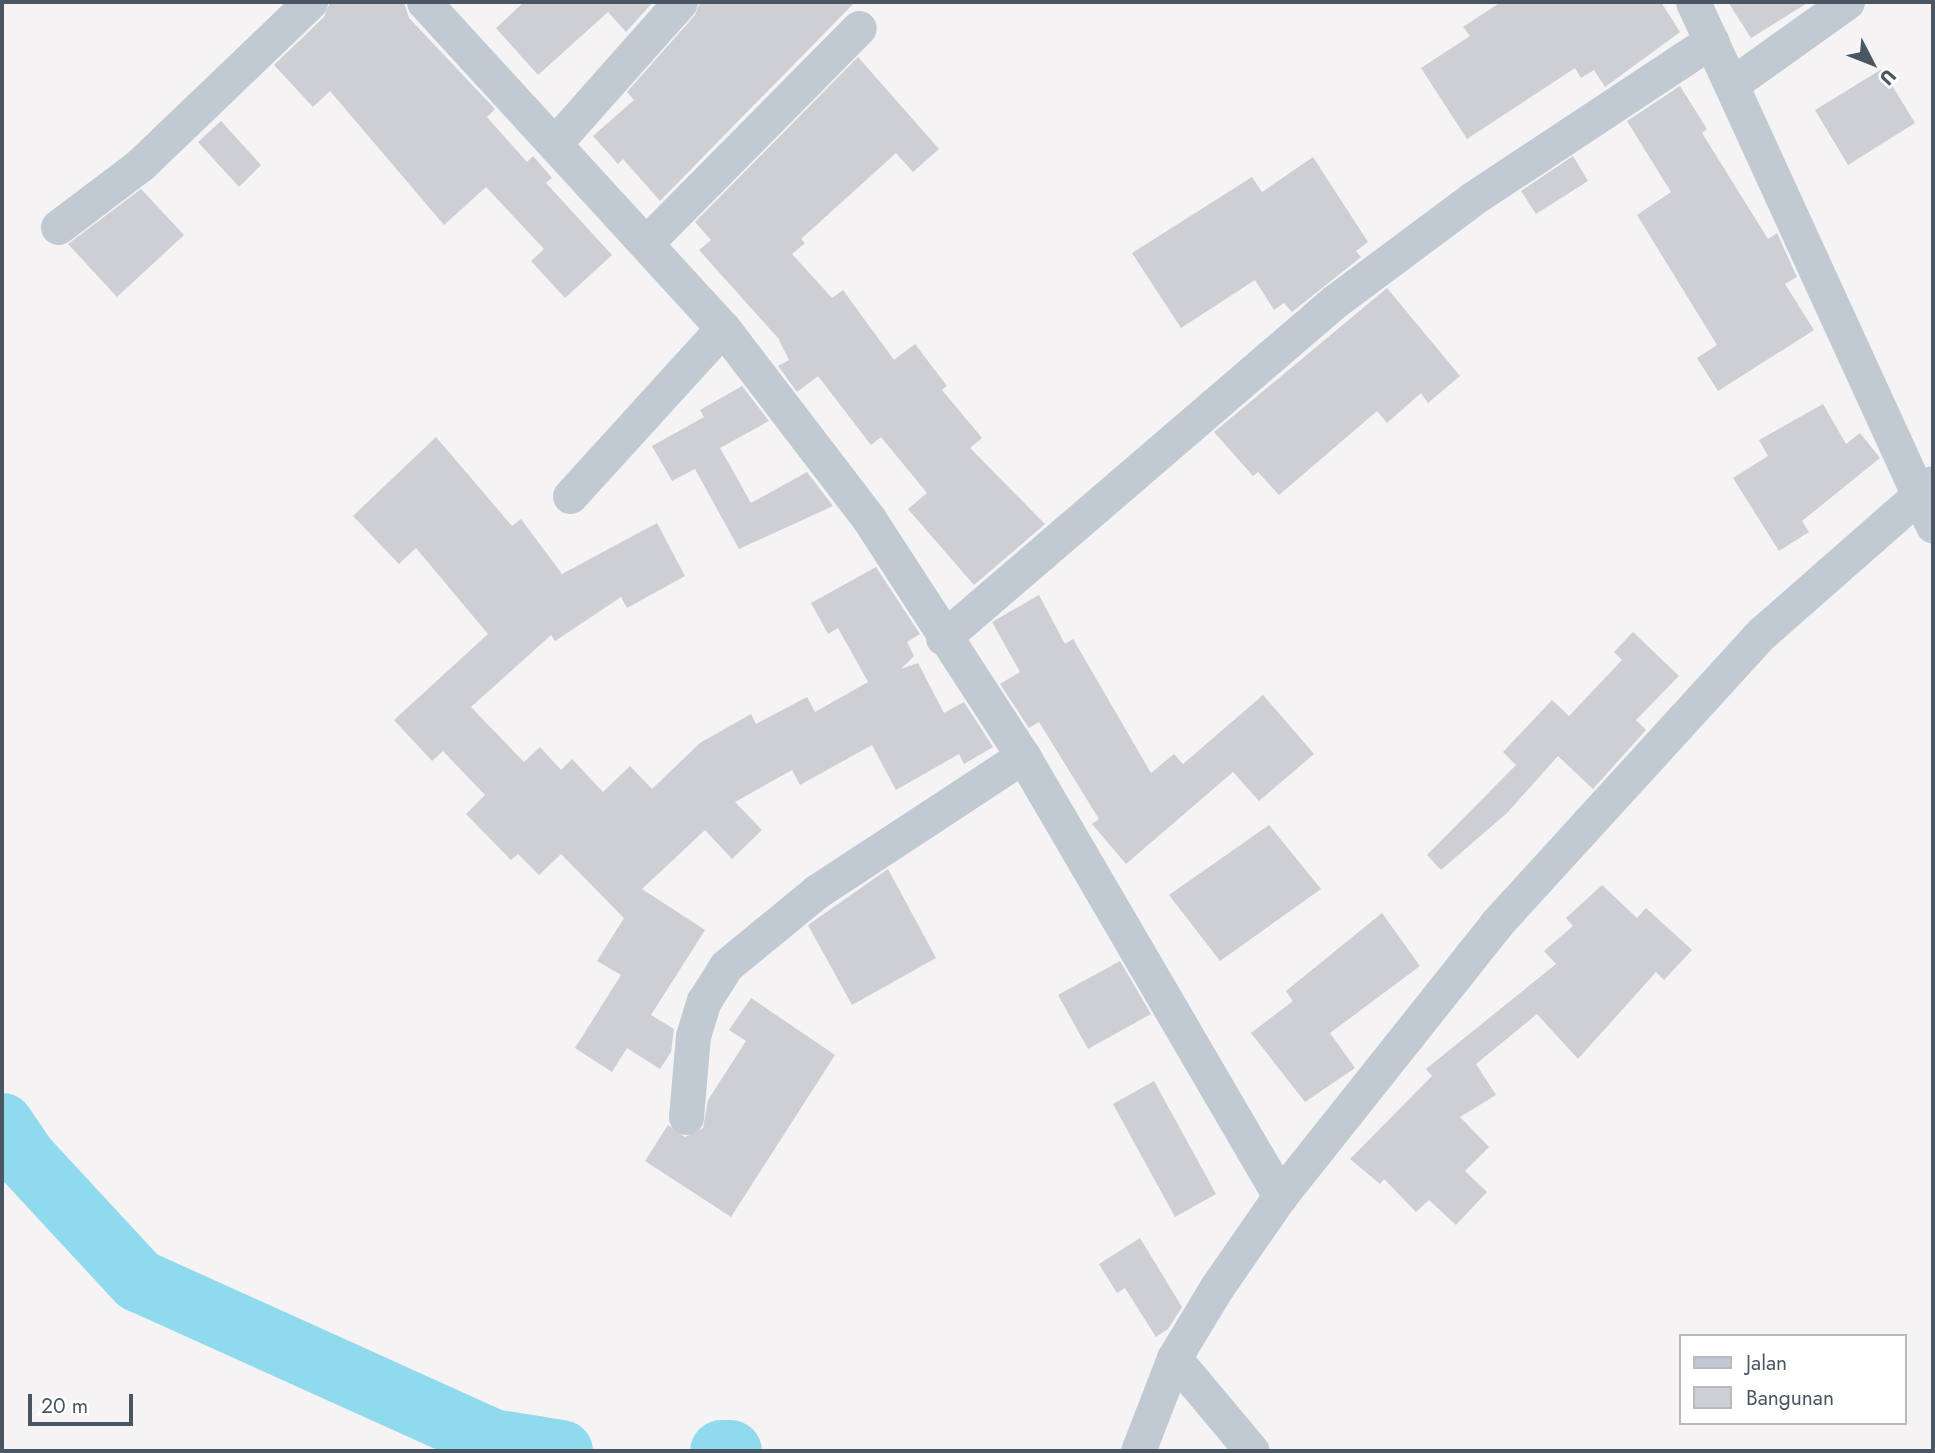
<!DOCTYPE html>
<style>
body{margin:0}
#map{position:relative;width:1935px;height:1453px;overflow:hidden;background:#f5f3f3;font-family:Jost,sans-serif}
div>[style]{position:absolute}
[style*='--x']{left:calc(var(--x)*1px);top:calc(var(--y)*1px);width:calc(var(--w)*1px);rotate:calc(var(--a)*1deg)}
.river>*{height:63px;margin:-31.5px;padding:0 31.5px;transform-origin:31.5px;border-radius:31.5px;background:#90daee}
.building>*{inset:0;background:#cdcfd5}
.minor>*{height:35px;margin:-17.5px;padding:0 17.5px;transform-origin:17.5px;border-radius:17.5px;background:#c1cad2}
span{translate:-50% -50%;white-space:nowrap;text-align:center;line-height:1.15;-webkit-text-stroke:6px #fff;paint-order:stroke}
.frame{position:absolute;inset:0;border:4px solid #4a5661;pointer-events:none}
.legend{position:absolute;left:1679px;top:1334px;width:228px;height:91px;box-sizing:border-box;background:#fff;border:2px solid #b7bbc0;margin:0;padding:9px 12px;list-style:none;font-size:21px;color:#4a5661}
.legend li{display:flex;align-items:center;gap:14px;height:35px}
.legend b{width:35px;border:2px solid #b7bbc0}
.north{position:absolute;left:1837px;top:28px;width:70px;height:70px;-webkit-text-stroke:5px #fff;paint-order:stroke;rotate:132deg;font-size:19px;font-weight:700;line-height:28px;text-align:center;color:#4a5661}
.north::after{content:'';display:block;margin:auto;width:24px;height:32px;background:#4a5661;clip-path:polygon(50% 0,100% 100%,50% 72%,0 100%)}
.scale{position:absolute;left:28px;top:1394px;width:105px;height:32px;box-sizing:border-box;border:4px solid #4a5661;border-top:0;padding-left:9px;font-size:21px;line-height:24px;white-space:nowrap;color:#4a5661;-webkit-text-stroke:5px #fff;paint-order:stroke}
</style>
<div id="map">
<div class="river">
<div style="--x:2;--y:1124;--w:40;--a:56"></div>
<div style="--x:24;--y:1157;--w:168;--a:47.2"></div>
<div style="--x:138;--y:1280;--w:388;--a:24.3"></div>
<div style="--x:492;--y:1440;--w:70;--a:9.1"></div>
<div style="--x:721;--y:1451;--w:9;--a:0"></div>
</div>
<div class="building">
<div style="clip-path:polygon(330px 2px,404px 2px,409px 18px,495px 109px,487px 117px,527px 162px,533px 156px,552px 178px,546px 183px,612px 255px,565px 298px,531px 261px,544px 249px,486px 187px,444px 225px,330px 91px,313px 107px,274px 65px,324px 17px)"></div>
<div style="clip-path:polygon(524px 2px,653px 2px,626px 32px,608px 12px,538px 75px,496px 28px)"></div>
<div style="clip-path:polygon(700px 2px,855px 2px,660px 201px,623px 159px,618px 164px,593px 136px,634px 100px,627px 92px,695px 15px)"></div>
<div style="clip-path:polygon(1501px 2px,1661px 2px,1680px 32px,1605px 87px,1594px 70px,1581px 78px,1575px 68px,1467px 139px,1421px 68px,1470px 36px,1463px 27px)"></div>
<div style="clip-path:polygon(1728px 2px,1809px 2px,1751px 38px)"></div>
<div style="clip-path:polygon(858px 57px,939px 149px,913px 172px,896px 153px,801px 239px,805px 243px,792px 254px,832px 298px,843px 290px,894px 360px,915px 344px,947px 386px,942px 390px,982px 438px,970px 448px,1045px 524px,974px 585px,908px 509px,927px 493px,881px 437px,871px 445px,818px 376px,797px 392px,778px 366px,789px 360px,778px 338px,699px 250px,711px 240px,695px 222px)"></div>
<div style="clip-path:polygon(1882px 69px,1915px 123px,1848px 165px,1815px 110px)"></div>
<div style="clip-path:polygon(1680px 86px,1707px 129px,1702px 133px,1768px 239px,1777px 233px,1797px 277px,1785px 284px,1814px 330px,1718px 391px,1697px 358px,1717px 345px,1637px 215px,1671px 192px,1627px 121px)"></div>
<div style="clip-path:polygon(221px 121px,261px 165px,239px 187px,198px 142px)"></div>
<div style="clip-path:polygon(1573px 156px,1588px 181px,1536px 214px,1521px 191px)"></div>
<div style="clip-path:polygon(1313px 157px,1368px 242px,1356px 251px,1361px 257px,1292px 312px,1284px 303px,1274px 310px,1255px 280px,1181px 328px,1132px 253px,1252px 177px,1262px 192px)"></div>
<div style="clip-path:polygon(141px 189px,184px 235px,117px 297px,68px 244px)"></div>
<div style="clip-path:polygon(1387px 288px,1460px 376px,1428px 403px,1421px 393px,1387px 423px,1377px 411px,1279px 495px,1258px 472px,1253px 476px,1214px 432px)"></div>
<div style="clip-path:polygon(742px 386px,769px 421px,720px 448px,751px 503px,807px 472px,833px 506px,739px 549px,695px 469px,672px 481px,652px 446px,704px 417px,700px 410px)"></div>
<div style="clip-path:polygon(1823px 404px,1846px 444px,1860px 433px,1880px 458px,1802px 521px,1809px 532px,1779px 551px,1733px 478px,1768px 456px,1759px 440px)"></div>
<div style="clip-path:polygon(436px 437px,512px 526px,521px 519px,562px 574px,657px 523px,685px 576px,627px 608px,621px 597px,555px 641px,551px 635px,471px 707px,524px 762px,540px 747px,561px 770px,572px 759px,603px 792px,630px 766px,652px 789px,700px 743px,751px 714px,756px 724px,807px 697px,815px 712px,868px 682px,838px 628px,828px 634px,811px 603px,876px 567px,920px 634px,907px 642px,914px 656px,901px 669px,918px 663px,944px 713px,964px 702px,993px 747px,964px 764px,959px 754px,896px 790px,872px 745px,800px 785px,792px 770px,735px 802px,762px 830px,732px 859px,705px 830px,642px 889px,705px 930px,651px 1015px,674px 1029px,671px 1052px,660px 1069px,627px 1048px,612px 1072px,575px 1048px,621px 975px,597px 961px,624px 918px,561px 854px,539px 875px,518px 854px,511px 860px,466px 814px,485px 795px,443px 751px,432px 761px,394px 720px,488px 634px,416px 548px,399px 564px,353px 516px)"></div>
<div style="clip-path:polygon(1039px 595px,1065px 644px,1073px 639px,1151px 773px,1174px 754px,1183px 764px,1263px 695px,1314px 754px,1259px 801px,1233px 772px,1126px 864px,1092px 824px,1099px 819px,1039px 722px,1029px 728px,1000px 684px,1020px 672px,992px 622px)"></div>
<div style="clip-path:polygon(1633px 632px,1679px 676px,1636px 720px,1646px 730px,1593px 789px,1558px 756px,1507px 813px,1441px 870px,1427px 855px,1516px 765px,1503px 752px,1552px 700px,1569px 716px,1622px 660px,1614px 652px)"></div>
<div style="clip-path:polygon(1269px 825px,1321px 889px,1220px 961px,1169px 895px)"></div>
<div style="clip-path:polygon(888px 869px,936px 958px,852px 1005px,808px 925px)"></div>
<div style="clip-path:polygon(1602px 885px,1637px 918px,1646px 908px,1692px 950px,1664px 980px,1656px 972px,1578px 1059px,1537px 1014px,1476px 1064px,1496px 1095px,1460px 1117px,1489px 1147px,1465px 1171px,1487px 1192px,1456px 1225px,1429px 1200px,1416px 1212px,1384px 1179px,1380px 1184px,1350px 1159px,1432px 1076px,1426px 1069px,1556px 964px,1544px 951px,1573px 926px,1566px 918px)"></div>
<div style="clip-path:polygon(1382px 913px,1420px 966px,1330px 1033px,1355px 1068px,1305px 1102px,1251px 1033px,1293px 1001px,1286px 991px)"></div>
<div style="clip-path:polygon(1120px 961px,1151px 1014px,1088px 1049px,1058px 995px)"></div>
<div style="clip-path:polygon(751px 998px,835px 1055px,731px 1217px,645px 1161px,668px 1125px,685px 1137px,703px 1128px,708px 1100px,746px 1041px,729px 1030px)"></div>
<div style="clip-path:polygon(1154px 1081px,1216px 1194px,1175px 1217px,1113px 1104px)"></div>
<div style="clip-path:polygon(1140px 1238px,1182px 1307px,1168px 1329px,1156px 1337px,1125px 1288px,1117px 1293px,1099px 1264px)"></div>
</div>
<div class="minor">
<div style="--x:424;--y:2;--w:442;--a:47.5"></div>
<div style="--x:723;--y:328;--w:240;--a:52.6"></div>
<div style="--x:869;--y:519;--w:283;--a:57"></div>
<div style="--x:1023;--y:756;--w:510;--a:59.71"></div>
<div style="--x:1693;--y:2;--w:576;--a:65.39"></div>
<div style="--x:1732;--y:84;--w:141;--a:-35.5"></div>
<div style="--x:555;--y:143;--w:188;--a:-48.4"></div>
<div style="--x:58;--y:227;--w:103;--a:-37.1"></div>
<div style="--x:140;--y:165;--w:236;--a:-43.8"></div>
<div style="--x:647;--y:242;--w:301;--a:-45.3"></div>
<div style="--x:570;--y:496;--w:227;--a:-47.7"></div>
<div style="--x:943;--y:638;--w:516;--a:-40.67"></div>
<div style="--x:1334;--y:302;--w:172;--a:-36.7"></div>
<div style="--x:1472;--y:199;--w:287;--a:-33.5"></div>
<div style="--x:686;--y:1117;--w:81;--a:-85.1"></div>
<div style="--x:693;--y:1036;--w:37;--a:-73"></div>
<div style="--x:704;--y:1001;--w:41;--a:-57.8"></div>
<div style="--x:726;--y:966;--w:117;--a:-39.4"></div>
<div style="--x:816;--y:892;--w:248;--a:-33.3"></div>
<div style="--x:1174;--y:1358;--w:121;--a:50"></div>
<div style="--x:1138;--y:1451;--w:100;--a:-68.8"></div>
<div style="--x:1174;--y:1358;--w:83;--a:-58.8"></div>
<div style="--x:1217;--y:1287;--w:111;--a:-55.3"></div>
<div style="--x:1280;--y:1196;--w:347;--a:-51.5"></div>
<div style="--x:1496;--y:924;--w:394;--a:-47.6"></div>
<div style="--x:1762;--y:633;--w:227;--a:-41.3"></div>
</div>
<div class="frame"></div>
<ul class="legend">
<li><b style="height:9px;background:#c1cad2"></b>Jalan</li>
<li><b style="height:19px;background:#cdcfd5"></b>Bangunan</li>
</ul>
<div class="north">U</div>
<div class="scale">20 m</div>
</div>
